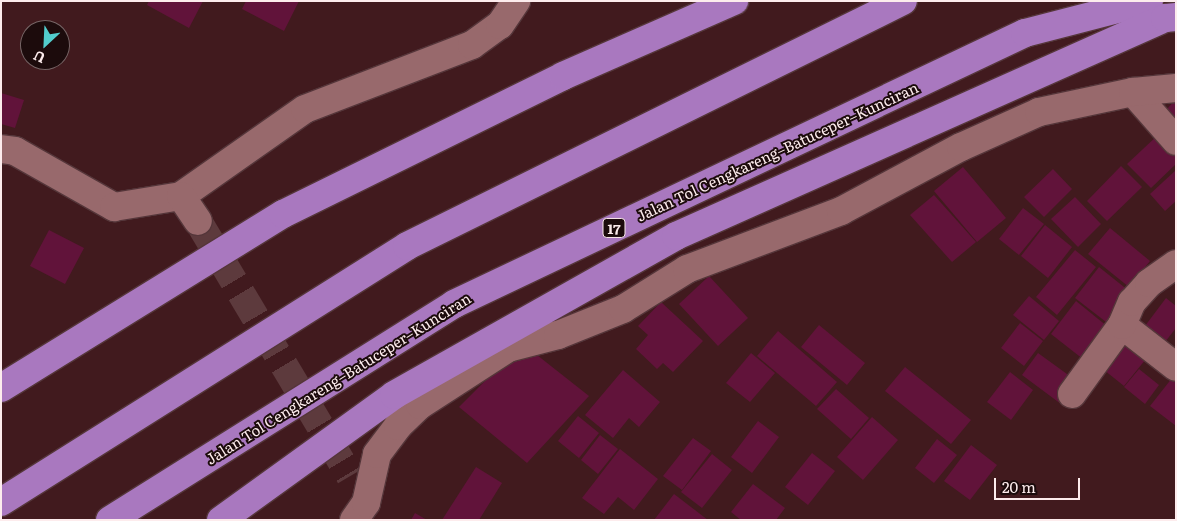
<!DOCTYPE html>
<meta charset="utf-8">
<style>
body{margin:0}
#map{position:relative;width:1177px;height:521px;overflow:hidden;background:#411a1e;font-family:Literata,serif}
div>[style]{position:absolute}
[style*='--x']{left:calc(var(--x)*1px);top:calc(var(--y)*1px);width:calc(var(--w)*1px);rotate:calc(var(--a)*1deg)}
.building>*{inset:0;background:#61133a}
.minor-tunnel>*{height:28px;margin-top:-14px;transform-origin:0;background:repeating-linear-gradient(90deg,#5d3a3d 0 28px,transparent 0 42px)}
.roads{filter:drop-shadow(1px 0 #55363a) drop-shadow(-1px 0 #55363a) drop-shadow(0 1px #55363a) drop-shadow(0 -1px #55363a)}
.minor>*{height:28px;margin:-14px;padding:0 14px;transform-origin:14px;border-radius:14px;background:#98696c}
.highway>*{height:28px;margin:-14px;padding:0 14px;transform-origin:14px;border-radius:14px;background:#a978bf}
span{translate:-50% -50%;white-space:nowrap;text-align:center;line-height:1.15;-webkit-text-stroke:4px #1c0b0c;paint-order:stroke}
.shield-label span{padding:1px 4px;background:#1c0b0c;border:1px solid;border-radius:4px;-webkit-text-stroke-width:0}
.shield-label{font-size:14px;color:#fdeced;font-weight:700}
.street-label{font-size:15px;color:#fdeced}
.frame{position:absolute;inset:0;border:2px solid #fdeced;pointer-events:none}
.north{position:absolute;left:20px;top:20px;width:50px;height:50px;box-sizing:border-box;background:#1c0b0c;border:1px solid #766566;border-radius:50%;rotate:205deg;font-size:14px;font-weight:700;line-height:20px;text-align:center;color:#fdeced}
.north::after{content:'';display:block;margin:auto;width:18px;height:22px;background:#52cdcd;clip-path:polygon(50% 0,100% 100%,50% 72%,0 100%)}
.scale{position:absolute;left:994px;top:478px;width:86px;height:22px;box-sizing:border-box;border:2px solid #fdeced;border-top:0;padding-left:6px;font-size:15px;line-height:18px;white-space:nowrap;color:#fdeced;-webkit-text-stroke:4px #1c0b0c;paint-order:stroke}
</style>
<div id="map">
<div class="building">
<div style="clip-path:polygon(149px 1px,203px 1px,189px 28px,147px 5px)"></div>
<div style="clip-path:polygon(246px 1px,299px 1px,284px 31px,242px 9px)"></div>
<div style="clip-path:polygon(1px 93px,24px 100px,15px 128px,1px 124px)"></div>
<div style="clip-path:polygon(1176px 99px,1176px 136px,1158px 119px)"></div>
<div style="clip-path:polygon(1159px 134px,1176px 151px,1176px 164px,1151px 188px,1127px 164px)"></div>
<div style="clip-path:polygon(1121px 166px,1142px 187px,1107px 221px,1087px 201px)"></div>
<div style="clip-path:polygon(963px 167px,1006px 218px,977px 242px,934px 191px)"></div>
<div style="clip-path:polygon(1053px 169px,1072px 189px,1044px 217px,1024px 197px)"></div>
<div style="clip-path:polygon(1176px 170px,1176px 201px,1165px 211px,1150px 194px)"></div>
<div style="clip-path:polygon(934px 195px,976px 242px,952px 262px,910px 215px)"></div>
<div style="clip-path:polygon(1075px 197px,1101px 224px,1078px 247px,1051px 219px)"></div>
<div style="clip-path:polygon(1023px 208px,1044px 224px,1019px 255px,999px 239px)"></div>
<div style="clip-path:polygon(1045px 225px,1072px 247px,1048px 278px,1021px 256px)"></div>
<div style="clip-path:polygon(1110px 228px,1150px 261px,1129px 287px,1088px 254px)"></div>
<div style="clip-path:polygon(49px 230px,84px 248px,65px 284px,30px 266px)"></div>
<div style="clip-path:polygon(1075px 250px,1096px 267px,1057px 315px,1036px 297px)"></div>
<div style="clip-path:polygon(1099px 267px,1134px 295px,1110px 325px,1075px 298px)"></div>
<div style="clip-path:polygon(709px 276px,748px 318px,718px 346px,679px 304px)"></div>
<div style="clip-path:polygon(1029px 296px,1059px 321px,1044px 340px,1013px 315px)"></div>
<div style="clip-path:polygon(1166px 298px,1176px 306px,1176px 328px,1165px 342px,1145px 326px)"></div>
<div style="clip-path:polygon(1076px 301px,1113px 331px,1088px 363px,1051px 334px)"></div>
<div style="clip-path:polygon(661px 302px,703px 341px,673px 372px,663px 363px,657px 369px,636px 349px,648px 335px,638px 326px)"></div>
<div style="clip-path:polygon(1020px 323px,1043px 341px,1024px 366px,1001px 348px)"></div>
<div style="clip-path:polygon(819px 325px,865px 363px,847px 385px,801px 347px)"></div>
<div style="clip-path:polygon(778px 331px,837px 382px,816px 406px,757px 356px)"></div>
<div style="clip-path:polygon(1125px 334px,1150px 354px,1124px 386px,1099px 366px)"></div>
<div style="clip-path:polygon(751px 353px,775px 373px,750px 402px,726px 383px)"></div>
<div style="clip-path:polygon(1038px 353px,1078px 382px,1061px 404px,1022px 375px)"></div>
<div style="clip-path:polygon(537px 355px,589px 396px,527px 463px,459px 407px,505px 361px)"></div>
<div style="clip-path:polygon(905px 367px,971px 420px,951px 444px,885px 391px)"></div>
<div style="clip-path:polygon(1139px 369px,1159px 385px,1145px 404px,1124px 387px)"></div>
<div style="clip-path:polygon(623px 370px,660px 402px,639px 427px,629px 418px,613px 438px,585px 415px)"></div>
<div style="clip-path:polygon(1010px 372px,1033px 390px,1011px 420px,987px 402px)"></div>
<div style="clip-path:polygon(1176px 373px,1176px 426px,1150px 406px)"></div>
<div style="clip-path:polygon(836px 389px,869px 418px,851px 439px,817px 409px)"></div>
<div style="clip-path:polygon(578px 416px,599px 433px,579px 458px,558px 441px)"></div>
<div style="clip-path:polygon(872px 417px,898px 440px,863px 480px,837px 457px)"></div>
<div style="clip-path:polygon(758px 421px,779px 437px,752px 473px,731px 457px)"></div>
<div style="clip-path:polygon(600px 435px,618px 449px,598px 474px,581px 460px)"></div>
<div style="clip-path:polygon(693px 438px,711px 451px,682px 490px,663px 476px)"></div>
<div style="clip-path:polygon(937px 439px,957px 455px,934px 483px,915px 468px)"></div>
<div style="clip-path:polygon(971px 445px,997px 465px,970px 500px,944px 481px)"></div>
<div style="clip-path:polygon(620px 449px,658px 479px,634px 510px,618px 497px,604px 514px,582px 498px)"></div>
<div style="clip-path:polygon(812px 453px,835px 471px,808px 505px,785px 487px)"></div>
<div style="clip-path:polygon(712px 454px,732px 470px,702px 508px,681px 492px)"></div>
<div style="clip-path:polygon(476px 467px,502px 483px,479px 520px,442px 520px)"></div>
<div style="clip-path:polygon(753px 484px,785px 508px,776px 520px,741px 520px,731px 512px)"></div>
<div style="clip-path:polygon(674px 494px,708px 520px,654px 520px)"></div>
<div style="clip-path:polygon(415px 513px,427px 520px,411px 520px)"></div>
</div>
<div class="minor-tunnel">
<div style="--x:198;--y:221;--w:297;--a:59.2"></div>
</div>
<div class="roads">
<div class="minor">
<div style="--x:1133;--y:92;--w:65;--a:48.7"></div>
<div style="--x:1;--y:149;--w:14;--a:8"></div>
<div style="--x:15;--y:151;--w:114;--a:29.5"></div>
<div style="--x:114;--y:207;--w:68;--a:-9.3"></div>
<div style="--x:181;--y:196;--w:151;--a:-35.1"></div>
<div style="--x:305;--y:109;--w:179;--a:-21"></div>
<div style="--x:472;--y:45;--w:34;--a:-36"></div>
<div style="--x:500;--y:25;--w:29;--a:-56"></div>
<div style="--x:181;--y:196;--w:30;--a:56"></div>
<div style="--x:1122;--y:325;--w:68;--a:37.9"></div>
<div style="--x:1072;--y:394;--w:85;--a:-54.1"></div>
<div style="--x:1122;--y:325;--w:25;--a:-67"></div>
<div style="--x:1132;--y:302;--w:25;--a:-48"></div>
<div style="--x:1149;--y:283;--w:33;--a:-35"></div>
<div style="--x:354;--y:520;--w:21;--a:-55"></div>
<div style="--x:366;--y:503;--w:50;--a:-77.3"></div>
<div style="--x:377;--y:454;--w:35;--a:-53"></div>
<div style="--x:398;--y:426;--w:30;--a:-44"></div>
<div style="--x:420;--y:405;--w:105;--a:-32.9"></div>
<div style="--x:508;--y:348;--w:52;--a:-14.6"></div>
<div style="--x:558;--y:335;--w:70;--a:-21.8"></div>
<div style="--x:623;--y:309;--w:75;--a:-32"></div>
<div style="--x:687;--y:269;--w:165;--a:-20.6"></div>
<div style="--x:841;--y:211;--w:136;--a:-28.1"></div>
<div style="--x:961;--y:147;--w:85;--a:-24.2"></div>
<div style="--x:1039;--y:112;--w:96;--a:-12"></div>
<div style="--x:1133;--y:92;--w:43;--a:-5.3"></div>
</div>
<div class="highway">
<div style="--x:1;--y:388;--w:331;--a:-31.7"></div>
<div style="--x:283;--y:214;--w:312;--a:-26.2"></div>
<div style="--x:563;--y:76;--w:187;--a:-23.7"></div>
<div style="--x:1;--y:502;--w:480;--a:-32.2"></div>
<div style="--x:407;--y:246;--w:553;--a:-26.29"></div>
<div style="--x:110;--y:520;--w:406;--a:-32.1"></div>
<div style="--x:454;--y:304;--w:632;--a:-25.39"></div>
<div style="--x:1025;--y:33;--w:128;--a:-14.5"></div>
<div style="--x:221;--y:520;--w:213;--a:-35.8"></div>
<div style="--x:394;--y:395;--w:324;--a:-29.4"></div>
<div style="--x:676;--y:236;--w:535;--a:-24.03"></div>
<div style="--x:1165;--y:18;--w:11;--a:-5"></div>
</div>
</div>
<div class="shield-label">
<span style="left:614px;top:228px">17</span>
</div>
<div class="street-label">
<span style="left:777px;top:151px;rotate:-25deg">Jalan Tol Cengkareng–Batuceper–Kunciran</span>
<span style="left:338px;top:378px;rotate:-32deg">Jalan Tol Cengkareng–Batuceper–Kunciran</span>
</div>
<div class="frame"></div>
<div class="north">U</div>
<div class="scale">20 m</div>
</div>
